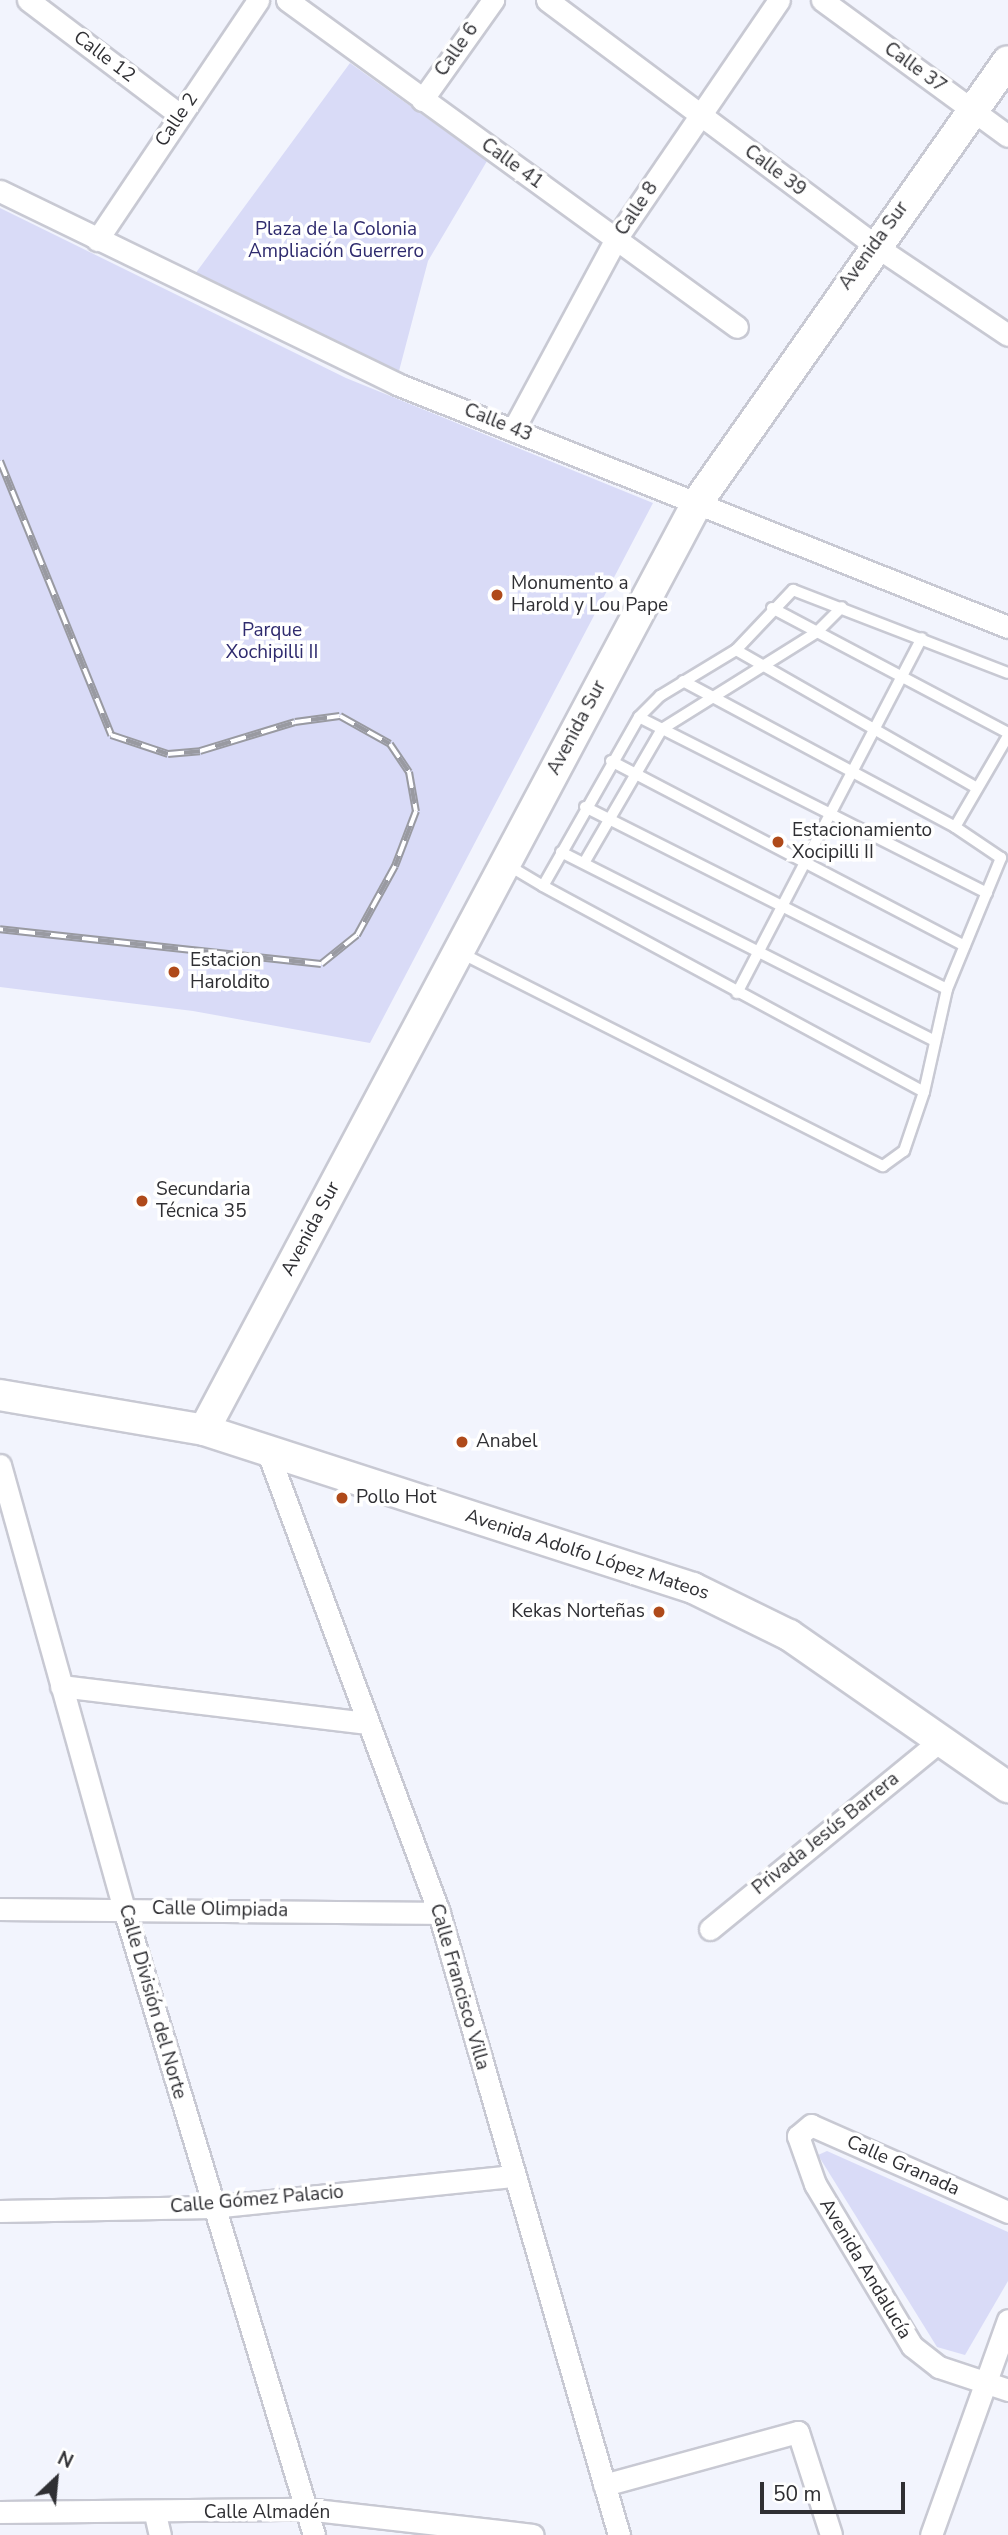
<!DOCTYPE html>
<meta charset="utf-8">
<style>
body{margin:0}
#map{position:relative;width:1008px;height:2535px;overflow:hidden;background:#f2f4fd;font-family:"Nunito Sans",sans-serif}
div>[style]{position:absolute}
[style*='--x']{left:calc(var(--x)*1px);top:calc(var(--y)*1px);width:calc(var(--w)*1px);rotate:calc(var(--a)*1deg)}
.green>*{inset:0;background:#d9dbf7}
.roads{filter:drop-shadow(2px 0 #c8c9d3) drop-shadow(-2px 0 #c8c9d3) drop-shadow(0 2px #c8c9d3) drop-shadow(0 -2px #c8c9d3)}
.lane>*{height:10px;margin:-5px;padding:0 5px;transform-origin:5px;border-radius:5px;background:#fff}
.street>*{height:21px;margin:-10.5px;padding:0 10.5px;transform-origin:10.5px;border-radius:10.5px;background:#fff}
.secondary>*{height:30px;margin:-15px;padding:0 15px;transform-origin:15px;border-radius:15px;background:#fff}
.rail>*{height:8px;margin-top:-4px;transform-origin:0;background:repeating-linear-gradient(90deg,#fff 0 16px,#999aa1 0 32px);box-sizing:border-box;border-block:2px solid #999aa1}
.dots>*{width:19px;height:19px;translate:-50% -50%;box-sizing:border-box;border:4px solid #fff;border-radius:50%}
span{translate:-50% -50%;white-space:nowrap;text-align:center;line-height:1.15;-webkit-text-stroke:7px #fff;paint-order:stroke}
.street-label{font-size:19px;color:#2f2f33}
.park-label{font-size:19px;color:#2f2b6e}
.poi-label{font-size:19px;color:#2f2f33}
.left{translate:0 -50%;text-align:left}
.right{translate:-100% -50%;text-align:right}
.north{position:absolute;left:21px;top:2444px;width:70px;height:70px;-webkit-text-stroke:5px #fff;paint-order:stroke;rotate:26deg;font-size:19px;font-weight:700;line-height:28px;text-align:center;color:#2f2f33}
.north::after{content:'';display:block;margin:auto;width:24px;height:32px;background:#2f2f33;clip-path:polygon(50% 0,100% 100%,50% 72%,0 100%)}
.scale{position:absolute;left:760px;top:2482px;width:145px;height:32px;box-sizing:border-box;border:4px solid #2f2f33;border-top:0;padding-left:9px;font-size:21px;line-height:24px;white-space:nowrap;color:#2f2f33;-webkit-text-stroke:5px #fff;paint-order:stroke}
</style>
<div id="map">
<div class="green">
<div style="clip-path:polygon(350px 63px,487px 161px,428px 261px,399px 371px,304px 332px,195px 274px)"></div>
<div style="clip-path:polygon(0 208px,346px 378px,653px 503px,370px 1043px,193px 1011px,0 987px)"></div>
<div style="clip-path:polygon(827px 2151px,1008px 2232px,1008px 2281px,965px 2355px,937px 2347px,818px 2155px)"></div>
</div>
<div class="roads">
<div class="lane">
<div style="--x:772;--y:608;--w:267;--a:27.9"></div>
<div style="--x:736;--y:650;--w:275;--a:29.8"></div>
<div style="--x:683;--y:681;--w:309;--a:28.2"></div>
<div style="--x:639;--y:717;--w:30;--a:-45"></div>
<div style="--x:660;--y:696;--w:89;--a:-31.2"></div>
<div style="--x:736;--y:650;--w:83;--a:-46.5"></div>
<div style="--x:793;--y:590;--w:230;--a:21.1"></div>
<div style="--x:611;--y:761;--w:399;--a:27.6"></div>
<div style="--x:585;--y:807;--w:405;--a:26.7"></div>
<div style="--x:561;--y:852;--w:419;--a:26.8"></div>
<div style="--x:584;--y:863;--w:155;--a:-59.8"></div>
<div style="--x:662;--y:729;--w:183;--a:-32"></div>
<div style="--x:817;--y:632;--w:35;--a:-45"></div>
<div style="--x:506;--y:864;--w:43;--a:30.7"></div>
<div style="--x:987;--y:893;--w:390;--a:-153.2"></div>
<div style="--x:639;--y:717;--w:194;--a:119.6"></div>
<div style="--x:543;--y:886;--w:433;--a:28.4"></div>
<div style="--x:924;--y:1092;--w:106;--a:-77.4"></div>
<div style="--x:947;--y:989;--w:142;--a:-67.6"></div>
<div style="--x:1001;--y:858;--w:55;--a:-146"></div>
<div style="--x:955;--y:827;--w:105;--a:-59.8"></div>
<div style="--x:459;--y:952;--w:475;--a:26.8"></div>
<div style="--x:883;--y:1166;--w:26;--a:-36"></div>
<div style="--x:904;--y:1151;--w:62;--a:-71.3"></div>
<div style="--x:737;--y:993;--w:400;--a:-62.5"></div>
</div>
<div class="street">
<div style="--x:28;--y:0;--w:191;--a:37.1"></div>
<div style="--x:287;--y:0;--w:556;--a:36"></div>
<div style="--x:547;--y:0;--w:409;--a:36.8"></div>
<div style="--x:874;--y:245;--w:161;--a:33.9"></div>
<div style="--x:822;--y:0;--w:230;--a:36.2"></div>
<div style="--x:422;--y:100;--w:123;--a:-54.6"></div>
<div style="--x:0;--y:191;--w:441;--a:25.9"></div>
<div style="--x:397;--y:384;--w:658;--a:21.69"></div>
<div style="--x:97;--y:240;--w:289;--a:-56.1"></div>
<div style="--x:513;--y:430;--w:217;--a:-61.7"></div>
<div style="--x:616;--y:239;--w:289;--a:-55.7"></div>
<div style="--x:267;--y:1450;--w:494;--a:69.6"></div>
<div style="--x:439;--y:1913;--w:648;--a:73.86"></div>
<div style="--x:0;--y:1465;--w:461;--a:74.4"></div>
<div style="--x:124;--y:1909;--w:654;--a:73.12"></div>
<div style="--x:61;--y:1686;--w:309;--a:6.9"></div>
<div style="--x:0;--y:1909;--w:439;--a:0.5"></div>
<div style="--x:710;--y:1929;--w:300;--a:-39.3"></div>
<div style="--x:0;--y:2211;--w:212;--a:-1.1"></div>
<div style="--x:212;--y:2207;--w:302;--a:-5.9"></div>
<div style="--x:1008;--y:2212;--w:215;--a:-156.2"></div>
<div style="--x:811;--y:2125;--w:17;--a:140"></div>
<div style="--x:798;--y:2136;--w:51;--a:70.5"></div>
<div style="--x:815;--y:2184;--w:189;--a:59.1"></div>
<div style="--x:912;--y:2346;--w:34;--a:38"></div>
<div style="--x:939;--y:2367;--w:73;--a:18.4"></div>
<div style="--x:604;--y:2485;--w:201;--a:-15.3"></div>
<div style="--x:798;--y:2432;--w:108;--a:72.2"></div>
<div style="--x:0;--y:2512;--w:306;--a:-0.6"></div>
<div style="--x:306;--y:2509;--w:228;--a:6.5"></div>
<div style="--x:155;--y:2514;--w:22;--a:77"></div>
<div style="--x:931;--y:2535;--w:228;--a:-70.3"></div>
</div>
<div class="secondary">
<div style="--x:0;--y:1395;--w:207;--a:9.7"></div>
<div style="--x:204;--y:1430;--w:514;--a:17.91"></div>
<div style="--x:693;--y:1588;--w:107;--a:26.1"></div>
<div style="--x:789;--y:1635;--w:267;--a:34.8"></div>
<div style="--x:204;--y:1430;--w:1050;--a:-61.99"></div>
<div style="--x:697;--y:503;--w:540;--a:-54.87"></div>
</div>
</div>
<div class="rail">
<div style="--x:0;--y:461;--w:296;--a:67.9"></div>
<div style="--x:111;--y:735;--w:60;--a:18.4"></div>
<div style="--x:168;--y:754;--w:32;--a:-5"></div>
<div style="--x:200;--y:751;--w:99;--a:-17"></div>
<div style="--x:295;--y:722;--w:45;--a:-7.6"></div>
<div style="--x:340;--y:716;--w:57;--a:29.2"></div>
<div style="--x:390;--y:744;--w:34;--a:56"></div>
<div style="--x:409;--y:772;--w:40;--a:80"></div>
<div style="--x:416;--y:811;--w:59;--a:110.9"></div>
<div style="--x:395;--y:866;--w:79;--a:118.8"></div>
<div style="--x:357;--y:935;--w:46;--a:141.1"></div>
<div style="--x:321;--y:964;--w:323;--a:-173.8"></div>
</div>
<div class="dots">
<div style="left:497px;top:595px;background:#af4a1a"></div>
<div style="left:778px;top:842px;background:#af4a1a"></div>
<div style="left:174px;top:972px;background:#af4a1a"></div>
<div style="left:142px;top:1201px;background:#af4a1a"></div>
<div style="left:462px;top:1442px;background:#af4a1a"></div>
<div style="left:342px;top:1498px;background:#af4a1a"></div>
<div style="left:659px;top:1612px;background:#af4a1a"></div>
</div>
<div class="street-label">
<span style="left:457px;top:50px;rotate:-55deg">Calle 6</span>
<span style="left:104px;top:57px;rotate:37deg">Calle 12</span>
<span style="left:915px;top:68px;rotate:36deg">Calle 37</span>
<span style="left:177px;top:120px;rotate:-56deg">Calle 2</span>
<span style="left:512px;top:164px;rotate:36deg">Calle 41</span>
<span style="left:775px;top:171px;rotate:37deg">Calle 39</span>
<span style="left:637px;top:209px;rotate:-56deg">Calle 8</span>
<span style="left:874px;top:246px;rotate:-54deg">Avenida Sur</span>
<span style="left:498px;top:423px;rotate:22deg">Calle 43</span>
<span style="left:577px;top:728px;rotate:-62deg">Avenida Sur</span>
<span style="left:311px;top:1229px;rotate:-62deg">Avenida Sur</span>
<span style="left:587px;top:1555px;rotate:18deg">Avenida Adolfo López Mateos</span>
<span style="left:826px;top:1834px;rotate:-39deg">Privada Jesús Barrera</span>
<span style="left:220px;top:1910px;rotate:1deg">Calle Olimpiada</span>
<span style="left:459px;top:1987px;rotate:74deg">Calle Francisco Villa</span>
<span style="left:152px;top:2002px;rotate:74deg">Calle División del Norte</span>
<span style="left:903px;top:2166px;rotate:24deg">Calle Granada</span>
<span style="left:257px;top:2200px;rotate:-5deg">Calle Gómez Palacio</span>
<span style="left:865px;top:2269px;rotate:59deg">Avenida Andalucía</span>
<span style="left:267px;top:2513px">Calle Almadén</span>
</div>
<div class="park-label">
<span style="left:336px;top:241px">Plaza de la Colonia<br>Ampliación Guerrero</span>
<span style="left:272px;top:642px">Parque<br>Xochipilli II</span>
</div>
<div class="poi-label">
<span class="left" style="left:511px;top:595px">Monumento a<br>Harold y Lou Pape</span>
<span class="left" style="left:792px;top:842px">Estacionamiento<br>Xocipilli II</span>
<span class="left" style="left:190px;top:972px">Estacion<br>Haroldito</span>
<span class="left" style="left:156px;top:1201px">Secundaria<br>Técnica 35</span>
<span class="left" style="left:476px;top:1442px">Anabel</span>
<span class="left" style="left:356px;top:1498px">Pollo Hot</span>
<span class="right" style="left:645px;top:1612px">Kekas Norteñas</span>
</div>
<div class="north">N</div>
<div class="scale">50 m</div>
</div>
